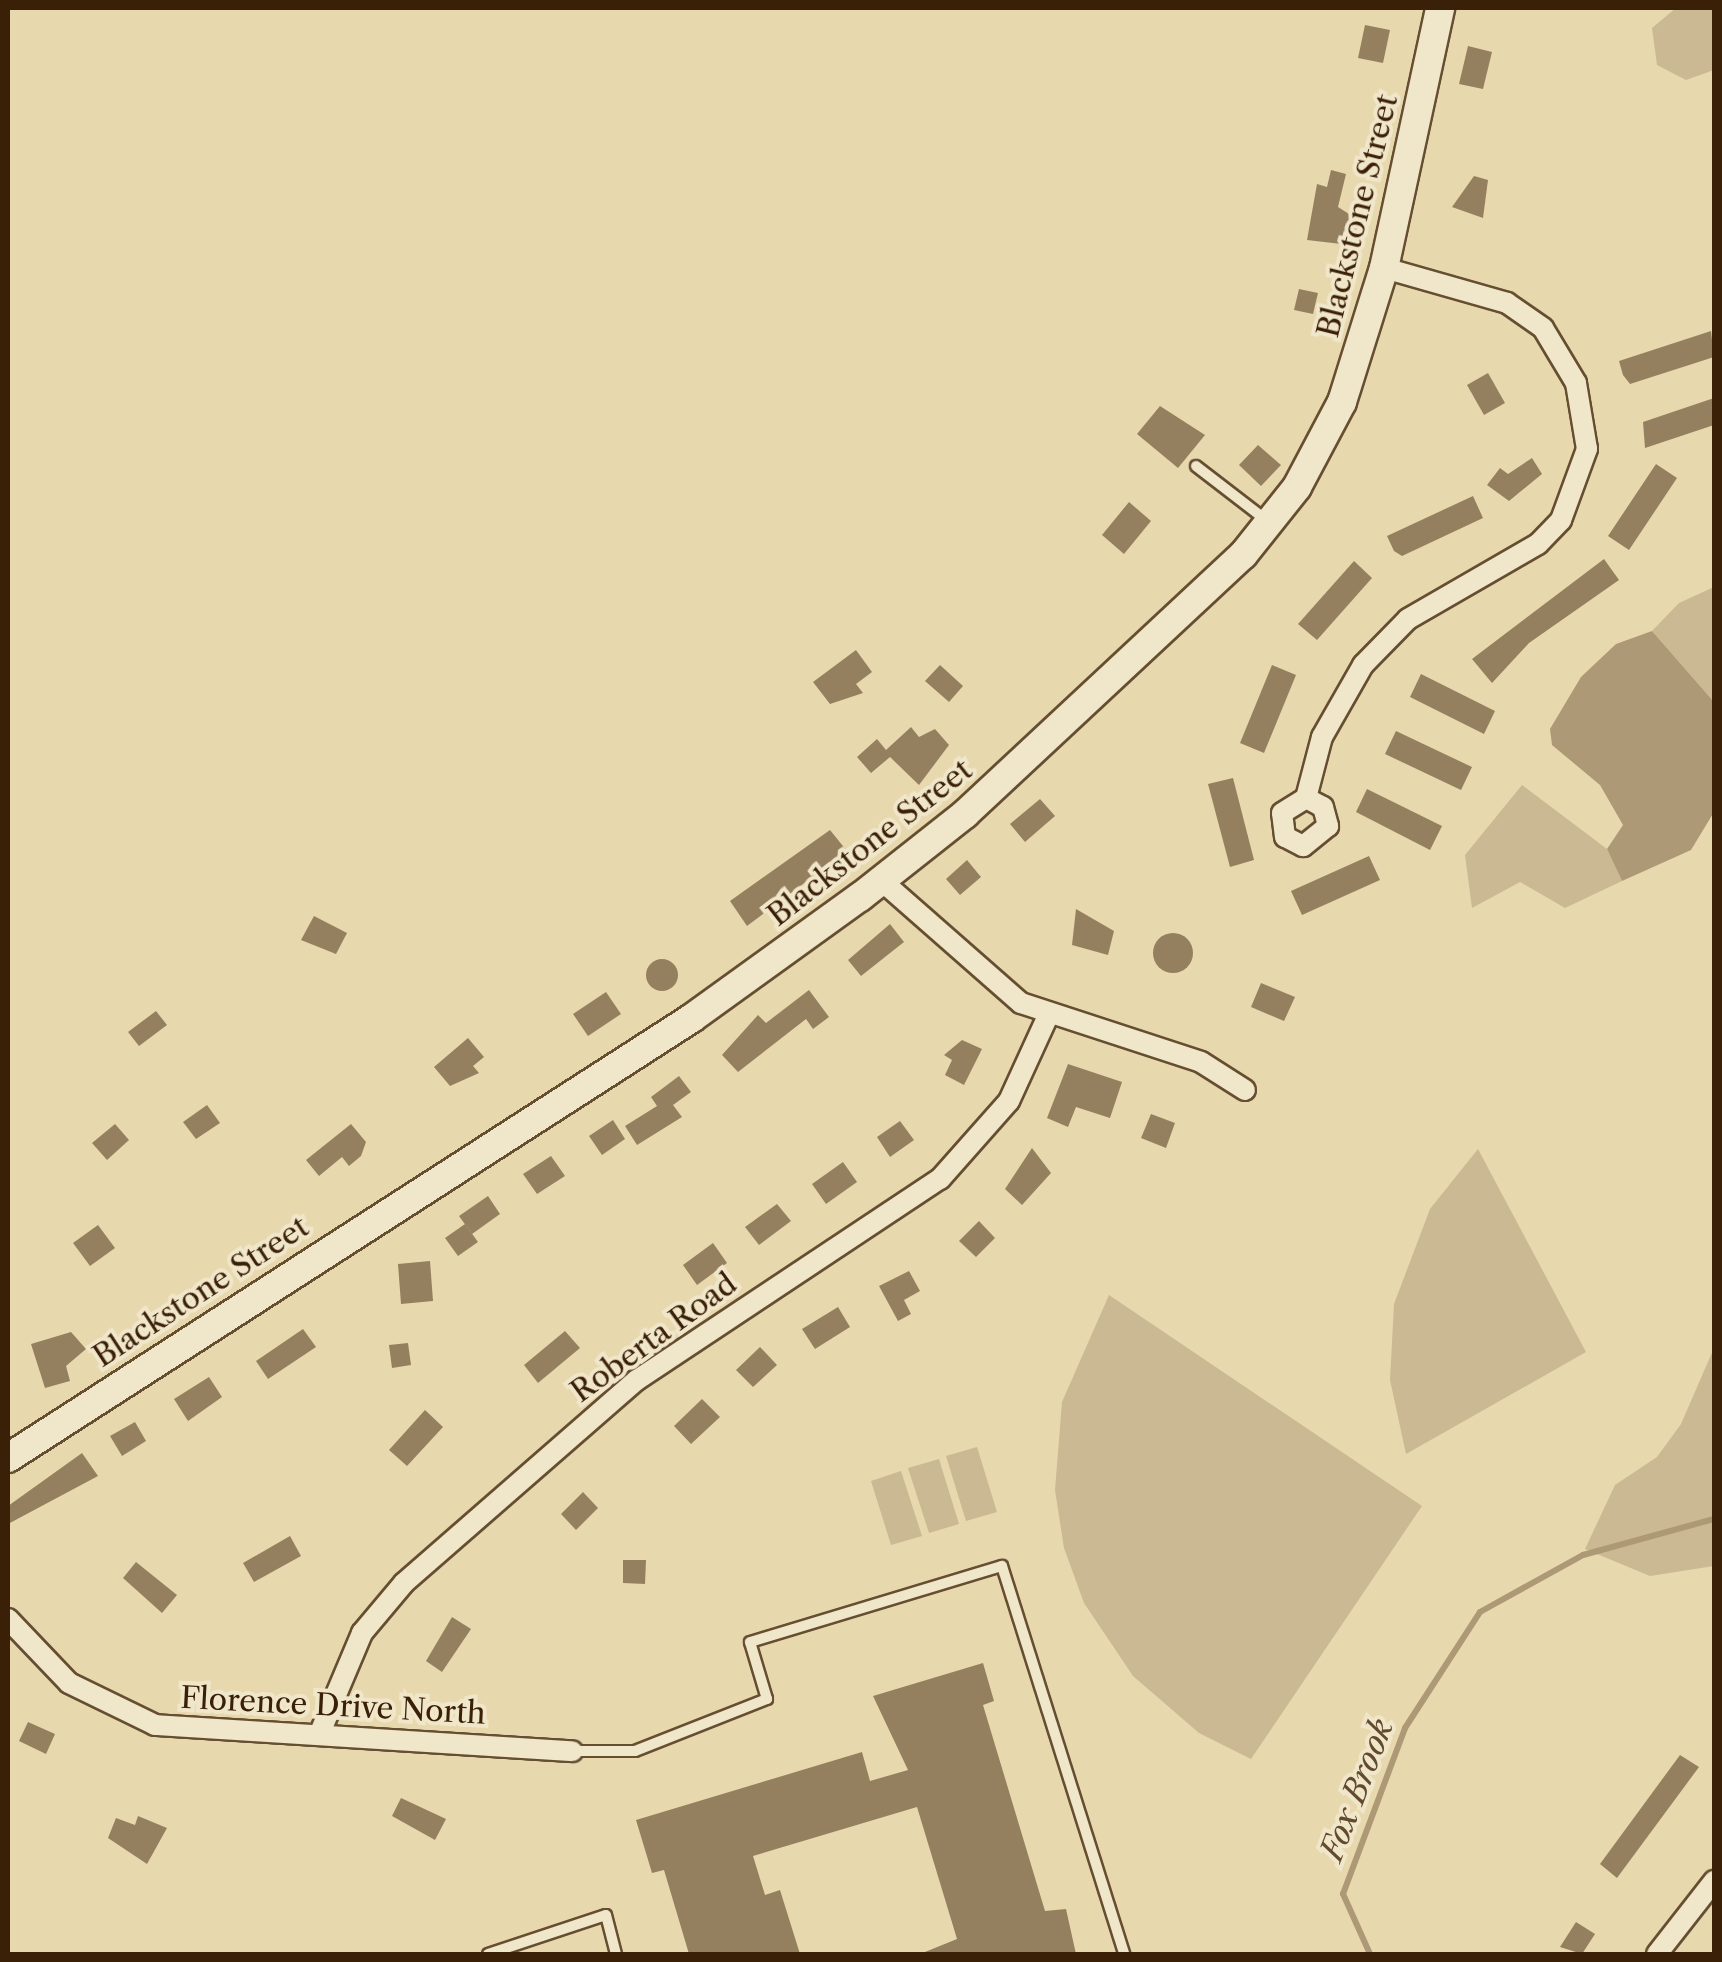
<!DOCTYPE html>
<style>
body{margin:0}
#map{position:relative;width:1722px;height:1962px;overflow:hidden;background:#e8d8ae;font-family:"Libre Caslon Text",serif}
div>[style]{position:absolute}
[style*='--x']{left:calc(var(--x)*1px);top:calc(var(--y)*1px);width:calc(var(--w)*1px);rotate:calc(var(--a)*1deg)}
.green>*{inset:0;background:#cab992}
.water>*{inset:0;background:#ad9975}
.stream>*{height:6px;margin:-3px;padding:0 3px;transform-origin:3px;border-radius:3px;background:#ad9975}
.building>*{inset:0;background:#94805e}
.round{border-radius:50%}
.roads{filter:drop-shadow(2px 0 #664e31) drop-shadow(-2px 0 #664e31) drop-shadow(0 2px #664e31) drop-shadow(0 -2px #664e31)}
.lane>*{height:10px;margin:-5px;padding:0 5px;transform-origin:5px;border-radius:5px;background:#f0e6ca}
.street>*{height:20px;margin:-10px;padding:0 10px;transform-origin:10px;border-radius:10px;background:#f0e6ca}
.secondary>*{height:28px;margin:-14px;padding:0 14px;transform-origin:14px;border-radius:14px;background:#f0e6ca}
span{translate:-50% -50%;white-space:nowrap;text-align:center;line-height:1.15;-webkit-text-stroke:8px #f0e6ca;paint-order:stroke}
.street-label{font-size:30px;color:#3a2007}
.water-label{font-size:32px;color:#624a2e;font-style:italic}
.frame{position:absolute;inset:0;border:10px solid #3a2007;pointer-events:none}
</style>
<div id="map">
<div class="green">
<div style="clip-path:polygon(1676px 8px,1714px 8px,1714px 70px,1686px 80px,1657px 65px,1652px 28px)"></div>
<div style="clip-path:polygon(1714px 587px,1714px 702px,1652px 631px,1679px 603px)"></div>
<div style="clip-path:polygon(1522px 785px,1607px 849px,1622px 881px,1565px 908px,1520px 882px,1472px 908px,1465px 855px)"></div>
<div style="clip-path:polygon(1478px 1149px,1586px 1352px,1406px 1454px,1390px 1380px,1394px 1304px,1430px 1209px)"></div>
<div style="clip-path:polygon(1109px 1295px,1422px 1506px,1251px 1759px,1199px 1733px,1133px 1676px,1084px 1603px,1064px 1548px,1055px 1490px,1062px 1402px)"></div>
<div style="clip-path:polygon(1714px 1348px,1714px 1566px,1650px 1576px,1585px 1549px,1615px 1485px,1657px 1457px,1681px 1424px)"></div>
<div style="clip-path:polygon(977px 1447px,997px 1512px,966px 1521px,946px 1456px)"></div>
<div style="clip-path:polygon(939px 1459px,959px 1524px,929px 1533px,908px 1468px)"></div>
<div style="clip-path:polygon(901px 1471px,922px 1536px,891px 1545px,871px 1481px)"></div>
</div>
<div class="water">
<div style="clip-path:polygon(1652px 631px,1714px 702px,1714px 812px,1691px 850px,1622px 881px,1607px 849px,1623px 825px,1600px 785px,1552px 745px,1550px 729px,1581px 677px,1616px 644px)"></div>
</div>
<div class="stream">
<div style="--x:1370;--y:1954;--w:66;--a:-114.2"></div>
<div style="--x:1343;--y:1894;--w:177;--a:-69.5"></div>
<div style="--x:1405;--y:1728;--w:138;--a:-57.1"></div>
<div style="--x:1480;--y:1612;--w:118;--a:-29"></div>
<div style="--x:1583;--y:1555;--w:136;--a:-15.4"></div>
</div>
<div class="building">
<div style="clip-path:polygon(1365px 25px,1390px 30px,1383px 63px,1358px 58px)"></div>
<div style="clip-path:polygon(1468px 46px,1492px 52px,1483px 89px,1459px 84px)"></div>
<div style="clip-path:polygon(1331px 170px,1346px 174px,1338px 207px,1360px 221px,1350px 245px,1307px 240px,1317px 184px,1327px 187px)"></div>
<div style="clip-path:polygon(1474px 176px,1488px 180px,1483px 218px,1452px 207px)"></div>
<div style="clip-path:polygon(1299px 289px,1318px 293px,1313px 314px,1294px 310px)"></div>
<div style="clip-path:polygon(1711px 331px,1714px 357px,1630px 384px,1623px 375px,1619px 361px)"></div>
<div style="clip-path:polygon(1488px 373px,1505px 403px,1484px 415px,1467px 385px)"></div>
<div style="clip-path:polygon(1714px 398px,1714px 425px,1645px 448px,1643px 422px)"></div>
<div style="clip-path:polygon(1160px 406px,1205px 435px,1178px 468px,1137px 434px)"></div>
<div style="clip-path:polygon(1258px 445px,1281px 465px,1261px 486px,1239px 465px)"></div>
<div style="clip-path:polygon(1532px 458px,1542px 474px,1509px 501px,1487px 485px,1500px 468px,1508px 474px)"></div>
<div style="clip-path:polygon(1656px 464px,1677px 478px,1629px 550px,1608px 536px)"></div>
<div style="clip-path:polygon(1473px 496px,1483px 518px,1402px 556px,1394px 551px,1387px 536px)"></div>
<div style="clip-path:polygon(1129px 502px,1151px 521px,1124px 554px,1102px 535px)"></div>
<div style="clip-path:polygon(1604px 559px,1619px 580px,1529px 643px,1492px 683px,1472px 659px)"></div>
<div style="clip-path:polygon(1354px 561px,1372px 578px,1317px 640px,1298px 624px)"></div>
<div style="clip-path:polygon(856px 650px,872px 672px,856px 684px,863px 693px,830px 704px,813px 682px)"></div>
<div style="clip-path:polygon(940px 665px,963px 686px,949px 702px,925px 681px)"></div>
<div style="clip-path:polygon(1272px 665px,1296px 675px,1264px 753px,1240px 743px)"></div>
<div style="clip-path:polygon(1421px 674px,1495px 711px,1484px 734px,1410px 697px)"></div>
<div style="clip-path:polygon(911px 727px,919px 737px,935px 729px,949px 745px,919px 785px,890px 757px,871px 773px,857px 757px,877px 739px,886px 750px)"></div>
<div style="clip-path:polygon(1396px 731px,1472px 767px,1461px 790px,1385px 754px)"></div>
<div style="clip-path:polygon(1233px 778px,1254px 860px,1230px 867px,1208px 784px)"></div>
<div style="clip-path:polygon(1367px 789px,1442px 826px,1430px 850px,1356px 812px)"></div>
<div style="clip-path:polygon(1040px 799px,1055px 816px,1025px 842px,1010px 824px)"></div>
<div style="clip-path:polygon(830px 830px,847px 851px,747px 926px,730px 901px)"></div>
<div style="clip-path:polygon(1369px 856px,1380px 880px,1302px 915px,1291px 891px)"></div>
<div style="clip-path:polygon(967px 860px,981px 877px,960px 895px,946px 879px)"></div>
<div style="clip-path:polygon(1076px 909px,1114px 931px,1108px 955px,1072px 945px)"></div>
<div style="clip-path:polygon(314px 916px,347px 933px,336px 954px,301px 940px)"></div>
<div style="clip-path:polygon(890px 924px,904px 942px,861px 976px,848px 960px)"></div>
<div class="round" style="left:1153px;top:933px;width:40px;height:40px"></div>
<div class="round" style="left:646px;top:959px;width:32px;height:32px"></div>
<div style="clip-path:polygon(1261px 983px,1295px 997px,1284px 1021px,1251px 1007px)"></div>
<div style="clip-path:polygon(809px 990px,829px 1017px,813px 1029px,806px 1019px,738px 1072px,722px 1055px,758px 1015px,766px 1023px)"></div>
<div style="clip-path:polygon(606px 992px,621px 1014px,588px 1036px,573px 1014px)"></div>
<div style="clip-path:polygon(156px 1011px,167px 1025px,139px 1046px,128px 1032px)"></div>
<div style="clip-path:polygon(468px 1038px,484px 1057px,473px 1066px,479px 1073px,450px 1086px,434px 1067px)"></div>
<div style="clip-path:polygon(962px 1040px,982px 1049px,964px 1085px,945px 1075px,952px 1060px,944px 1055px)"></div>
<div style="clip-path:polygon(1068px 1064px,1122px 1082px,1110px 1118px,1076px 1107px,1068px 1127px,1047px 1118px)"></div>
<div style="clip-path:polygon(679px 1076px,691px 1092px,673px 1105px,682px 1117px,637px 1145px,625px 1126px,657px 1106px,651px 1097px)"></div>
<div style="clip-path:polygon(207px 1105px,220px 1123px,196px 1139px,183px 1122px)"></div>
<div style="clip-path:polygon(1151px 1114px,1175px 1123px,1166px 1148px,1141px 1138px)"></div>
<div style="clip-path:polygon(613px 1120px,625px 1139px,602px 1155px,589px 1136px)"></div>
<div style="clip-path:polygon(900px 1121px,914px 1140px,890px 1157px,877px 1137px)"></div>
<div style="clip-path:polygon(115px 1124px,129px 1140px,107px 1160px,92px 1143px)"></div>
<div style="clip-path:polygon(351px 1124px,366px 1142px,361px 1156px,349px 1166px,342px 1157px,319px 1176px,306px 1160px)"></div>
<div style="clip-path:polygon(1032px 1148px,1051px 1173px,1022px 1205px,1005px 1189px)"></div>
<div style="clip-path:polygon(551px 1156px,565px 1176px,537px 1194px,523px 1174px)"></div>
<div style="clip-path:polygon(843px 1162px,857px 1182px,826px 1204px,812px 1184px)"></div>
<div style="clip-path:polygon(488px 1196px,500px 1214px,472px 1234px,459px 1216px)"></div>
<div style="clip-path:polygon(777px 1204px,791px 1221px,759px 1245px,745px 1227px)"></div>
<div style="clip-path:polygon(979px 1221px,995px 1238px,976px 1257px,959px 1241px)"></div>
<div style="clip-path:polygon(465px 1224px,478px 1242px,458px 1256px,445px 1238px)"></div>
<div style="clip-path:polygon(98px 1225px,115px 1248px,90px 1266px,73px 1243px)"></div>
<div style="clip-path:polygon(713px 1243px,727px 1263px,697px 1285px,683px 1265px)"></div>
<div style="clip-path:polygon(430px 1261px,433px 1301px,401px 1304px,398px 1264px)"></div>
<div style="clip-path:polygon(909px 1271px,920px 1291px,904px 1300px,911px 1314px,898px 1321px,879px 1286px)"></div>
<div style="clip-path:polygon(838px 1307px,850px 1327px,815px 1349px,802px 1329px)"></div>
<div style="clip-path:polygon(303px 1329px,316px 1347px,268px 1379px,256px 1361px)"></div>
<div style="clip-path:polygon(565px 1331px,580px 1348px,538px 1383px,524px 1365px)"></div>
<div style="clip-path:polygon(71px 1332px,86px 1349px,66px 1366px,70px 1381px,45px 1388px,31px 1344px)"></div>
<div style="clip-path:polygon(408px 1343px,411px 1365px,392px 1368px,389px 1345px)"></div>
<div style="clip-path:polygon(760px 1347px,777px 1365px,753px 1387px,736px 1370px)"></div>
<div style="clip-path:polygon(209px 1377px,222px 1397px,188px 1421px,174px 1399px)"></div>
<div style="clip-path:polygon(702px 1399px,720px 1417px,691px 1444px,674px 1426px)"></div>
<div style="clip-path:polygon(425px 1410px,443px 1427px,407px 1466px,389px 1450px)"></div>
<div style="clip-path:polygon(135px 1422px,146px 1441px,122px 1456px,110px 1436px)"></div>
<div style="clip-path:polygon(82px 1453px,98px 1476px,8px 1524px,8px 1506px)"></div>
<div style="clip-path:polygon(583px 1492px,598px 1508px,576px 1530px,561px 1514px)"></div>
<div style="clip-path:polygon(290px 1536px,301px 1556px,254px 1582px,243px 1563px)"></div>
<div style="clip-path:polygon(623px 1560px,646px 1560px,645px 1584px,623px 1583px)"></div>
<div style="clip-path:polygon(136px 1562px,177px 1595px,162px 1613px,123px 1578px)"></div>
<div style="clip-path:polygon(452px 1617px,471px 1629px,442px 1672px,426px 1661px)"></div>
<div style="clip-path:polygon(983px 1663px,994px 1701px,983px 1705px,1045px 1911px,1066px 1909px,1076px 1954px,920px 1954px,957px 1939px,917px 1807px,753px 1856px,765px 1895px,780px 1890px,800px 1954px,689px 1954px,664px 1870px,652px 1873px,636px 1820px,862px 1752px,870px 1781px,908px 1770px,873px 1696px)"></div>
<div style="clip-path:polygon(28px 1722px,55px 1734px,46px 1754px,19px 1741px)"></div>
<div style="clip-path:polygon(1680px 1755px,1699px 1767px,1617px 1878px,1600px 1864px)"></div>
<div style="clip-path:polygon(401px 1798px,446px 1819px,435px 1840px,392px 1816px)"></div>
<div style="clip-path:polygon(138px 1816px,167px 1828px,147px 1864px,108px 1838px,116px 1818px,135px 1825px)"></div>
<div style="clip-path:polygon(1576px 1922px,1595px 1934px,1582px 1954px,1560px 1947px)"></div>
</div>
<div class="roads">
<div class="lane">
<div style="--x:1196;--y:466;--w:88;--a:37.6"></div>
<div style="--x:572;--y:1751;--w:63;--a:0"></div>
<div style="--x:635;--y:1751;--w:142;--a:-21.5"></div>
<div style="--x:767;--y:1699;--w:59;--a:-106.6"></div>
<div style="--x:750;--y:1642;--w:263;--a:-16.8"></div>
<div style="--x:1002;--y:1566;--w:407;--a:72.5"></div>
<div style="--x:488;--y:1954;--w:124;--a:-18.3"></div>
<div style="--x:606;--y:1915;--w:40;--a:75.6"></div>
</div>
<div class="street">
<div style="--x:1306;--y:798;--w:19;--a:28"></div>
<div style="--x:1323;--y:807;--w:20;--a:75"></div>
<div style="--x:1328;--y:826;--w:32;--a:141"></div>
<div style="--x:1303;--y:846;--w:20;--a:-153"></div>
<div style="--x:1285;--y:837;--w:24;--a:-97"></div>
<div style="--x:1282;--y:813;--w:28;--a:-32"></div>
<div style="--x:1306;--y:798;--w:63;--a:-75.3"></div>
<div style="--x:1322;--y:737;--w:83;--a:-60.3"></div>
<div style="--x:1363;--y:665;--w:64;--a:-45.6"></div>
<div style="--x:1408;--y:619;--w:150;--a:-30"></div>
<div style="--x:1538;--y:544;--w:33;--a:-46"></div>
<div style="--x:1561;--y:520;--w:76;--a:-69.9"></div>
<div style="--x:1587;--y:449;--w:67;--a:-99.5"></div>
<div style="--x:1576;--y:383;--w:64;--a:-121"></div>
<div style="--x:1543;--y:328;--w:44;--a:-145.2"></div>
<div style="--x:1507;--y:303;--w:128;--a:-164.1"></div>
<div style="--x:882;--y:881;--w:185;--a:41.3"></div>
<div style="--x:1021;--y:1003;--w:189;--a:18.1"></div>
<div style="--x:1201;--y:1062;--w:52;--a:32.5"></div>
<div style="--x:8;--y:1619;--w:88;--a:46.4"></div>
<div style="--x:69;--y:1683;--w:96;--a:26"></div>
<div style="--x:155;--y:1725;--w:418;--a:3.6"></div>
<div style="--x:319;--y:1735;--w:111;--a:-67.1"></div>
<div style="--x:362;--y:1633;--w:65;--a:-50"></div>
<div style="--x:404;--y:1583;--w:309;--a:-41.1"></div>
<div style="--x:637;--y:1380;--w:364;--a:-33.6"></div>
<div style="--x:940;--y:1179;--w:104;--a:-48.5"></div>
<div style="--x:1009;--y:1101;--w:94;--a:-65.4"></div>
<div style="--x:1657;--y:1954;--w:93;--a:-52"></div>
</div>
<div class="secondary">
<div style="--x:8;--y:1458;--w:813;--a:-32.75"></div>
<div style="--x:692;--y:1018;--w:207;--a:-35.8"></div>
<div style="--x:860;--y:897;--w:134;--a:-38.3"></div>
<div style="--x:965;--y:814;--w:380;--a:-43"></div>
<div style="--x:1243;--y:555;--w:87;--a:-51.5"></div>
<div style="--x:1297;--y:487;--w:96;--a:-62.1"></div>
<div style="--x:1342;--y:402;--w:140;--a:-72.6"></div>
<div style="--x:1384;--y:268;--w:266;--a:-77.8"></div>
</div>
</div>
<div class="street-label">
<span style="left:1358px;top:216px;rotate:-76deg">Blackstone Street</span>
<span style="left:870px;top:843px;rotate:-38deg">Blackstone Street</span>
<span style="left:201px;top:1292px;rotate:-33deg">Blackstone Street</span>
<span style="left:654px;top:1338px;rotate:-36deg">Roberta Road</span>
<span style="left:333px;top:1706px;rotate:3deg">Florence Drive North</span>
</div>
<div class="water-label">
<span style="left:1357px;top:1790px;rotate:-69deg">Fox Brook</span>
</div>
<div class="frame"></div>
</div>
